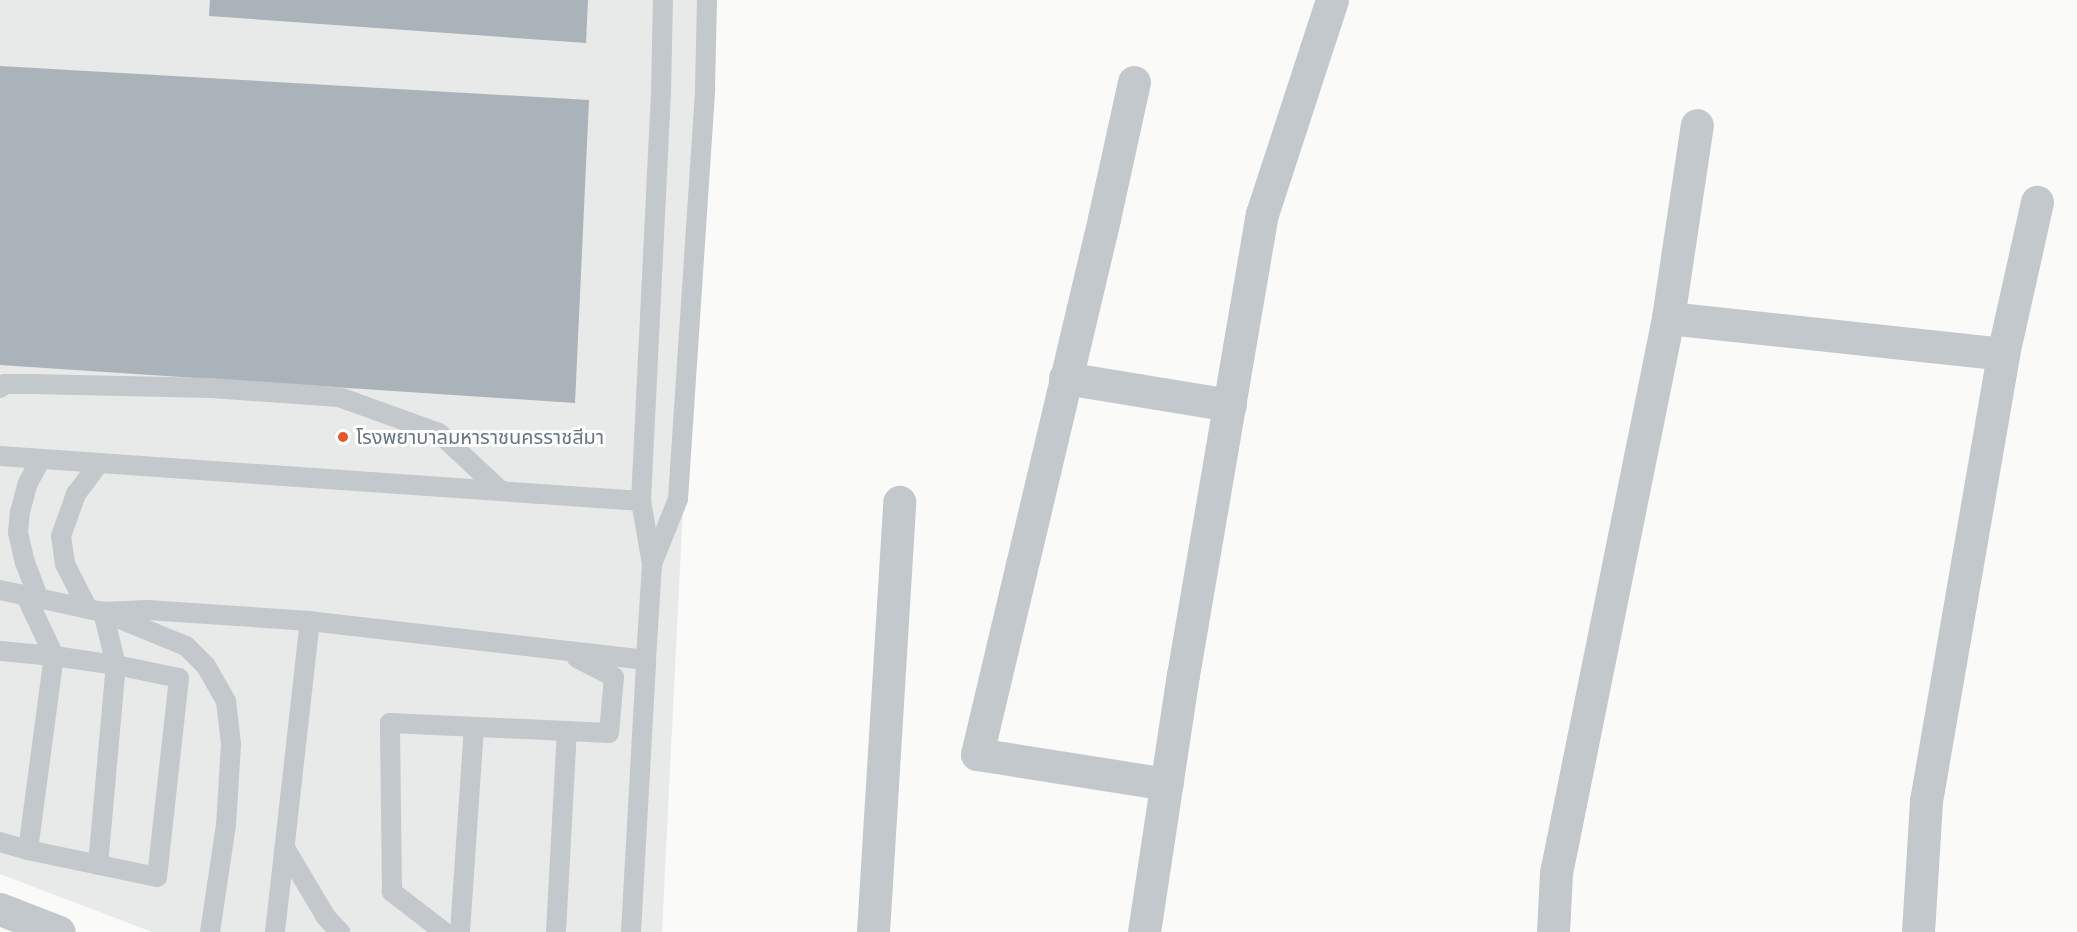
<!DOCTYPE html>
<meta charset="utf-8">
<style>
body{margin:0}
#map{position:relative;width:2077px;height:932px;overflow:hidden;background:#fafaf8;font-family:"Space Grotesk","Noto Sans Thai",sans-serif}
div>[style]{position:absolute}
[style*='--x']{left:calc(var(--x)*1px);top:calc(var(--y)*1px);width:calc(var(--w)*1px);rotate:calc(var(--a)*1deg)}
.built>*{inset:0;background:#e8e9e9}
.building>*{inset:0;background:#aab3b9}
.service>*{height:20px;margin:-10px;padding:0 10px;transform-origin:10px;border-radius:10px;background:#c3c8cc}
.minor>*{height:33px;margin:-16.5px;padding:0 16.5px;transform-origin:16.5px;border-radius:16.5px;background:#c3c8cc}
.tertiary>*{height:33px;margin:-16.5px;padding:0 16.5px;transform-origin:16.5px;border-radius:16.5px;background:#c3c8cc}
.dots>*{width:16px;height:16px;translate:-50% -50%;box-sizing:border-box;border:3px solid #fff;border-radius:50%}
span{translate:-50% -50%;white-space:nowrap;text-align:center;line-height:1.15;-webkit-text-stroke:6px #fff;paint-order:stroke}
.poi-label{font-size:20px;color:#657683}
.left{translate:0 -50%;text-align:left}
</style>
<div id="map">
<div class="built">
<div style="clip-path:polygon(0 0,708px 0,662px 932px,152px 932px,0 874px)"></div>
</div>
<div class="building">
<div style="clip-path:polygon(210px 0,588px 0,586px 43px,209px 16px)"></div>
<div style="clip-path:polygon(0 66px,589px 100px,575px 403px,0 365px)"></div>
</div>
<div class="service">
<div style="--x:0;--y:388;--w:6;--a:-39"></div>
<div style="--x:5;--y:384;--w:27;--a:0"></div>
<div style="--x:32;--y:384;--w:180;--a:1.3"></div>
<div style="--x:212;--y:388;--w:127;--a:4.1"></div>
<div style="--x:339;--y:397;--w:106;--a:19.8"></div>
<div style="--x:439;--y:433;--w:85;--a:43.1"></div>
<div style="--x:0;--y:456;--w:643;--a:4.02"></div>
<div style="--x:641;--y:501;--w:64;--a:80.1"></div>
<div style="--x:652;--y:564;--w:96;--a:93.6"></div>
<div style="--x:646;--y:660;--w:338;--a:-173.4"></div>
<div style="--x:310;--y:621;--w:163;--a:-176.1"></div>
<div style="--x:147;--y:610;--w:44;--a:177.4"></div>
<div style="--x:641;--y:501;--w:408;--a:-87.2"></div>
<div style="--x:661;--y:93;--w:93;--a:-88.8"></div>
<div style="--x:652;--y:564;--w:70;--a:-68.2"></div>
<div style="--x:678;--y:499;--w:412;--a:-86.2"></div>
<div style="--x:705;--y:88;--w:88;--a:-88.7"></div>
<div style="--x:0;--y:590;--w:105;--a:12.1"></div>
<div style="--x:103;--y:612;--w:90;--a:22.3"></div>
<div style="--x:186;--y:646;--w:28;--a:45"></div>
<div style="--x:206;--y:666;--w:40;--a:60.3"></div>
<div style="--x:226;--y:701;--w:43;--a:83.4"></div>
<div style="--x:231;--y:744;--w:81;--a:93.5"></div>
<div style="--x:226;--y:825;--w:108;--a:98.5"></div>
<div style="--x:26;--y:596;--w:66;--a:65"></div>
<div style="--x:39;--y:599;--w:39;--a:-111"></div>
<div style="--x:25;--y:563;--w:31;--a:-103"></div>
<div style="--x:18;--y:533;--w:21;--a:-85"></div>
<div style="--x:20;--y:512;--w:30;--a:-75"></div>
<div style="--x:28;--y:483;--w:26;--a:-62"></div>
<div style="--x:88;--y:609;--w:51;--a:-117.1"></div>
<div style="--x:65;--y:564;--w:28;--a:-98"></div>
<div style="--x:61;--y:536;--w:45;--a:-70.3"></div>
<div style="--x:76;--y:494;--w:38;--a:-53"></div>
<div style="--x:0;--y:651;--w:54;--a:5.3"></div>
<div style="--x:54;--y:656;--w:63;--a:8.3"></div>
<div style="--x:116;--y:665;--w:64;--a:11.7"></div>
<div style="--x:179;--y:678;--w:200;--a:96.3"></div>
<div style="--x:157;--y:877;--w:132;--a:-168.2"></div>
<div style="--x:28;--y:850;--w:196;--a:-82.4"></div>
<div style="--x:0;--y:842;--w:29;--a:16"></div>
<div style="--x:285;--y:848;--w:80;--a:59.3"></div>
<div style="--x:326;--y:917;--w:21;--a:47"></div>
<div style="--x:98;--y:865;--w:201;--a:-84.9"></div>
<div style="--x:116;--y:665;--w:55;--a:-103.8"></div>
<div style="--x:275;--y:932;--w:313;--a:-83.6"></div>
<div style="--x:444;--y:932;--w:66;--a:-142.4"></div>
<div style="--x:392;--y:892;--w:169;--a:-90.7"></div>
<div style="--x:390;--y:723;--w:219;--a:2.6"></div>
<div style="--x:609;--y:733;--w:56;--a:-84.9"></div>
<div style="--x:614;--y:677;--w:42;--a:-152.8"></div>
<div style="--x:460;--y:932;--w:205;--a:-86.1"></div>
<div style="--x:556;--y:932;--w:201;--a:-86.9"></div>
<div style="--x:631;--y:932;--w:272;--a:-86.8"></div>
</div>
<div class="minor">
<div style="--x:1134;--y:82;--w:140;--a:102.4"></div>
<div style="--x:1104;--y:219;--w:550;--a:103.35"></div>
<div style="--x:977;--y:754;--w:192;--a:9"></div>
<div style="--x:1668;--y:318;--w:337;--a:6.1"></div>
<div style="--x:1065;--y:378;--w:167;--a:9.3"></div>
<div style="--x:873;--y:932;--w:431;--a:-86.5"></div>
<div style="--x:1144;--y:932;--w:260;--a:-81.4"></div>
<div style="--x:1183;--y:675;--w:468;--a:-80.3"></div>
<div style="--x:1262;--y:214;--w:225;--a:-71.9"></div>
<div style="--x:1553;--y:932;--w:59;--a:-87.1"></div>
<div style="--x:1556;--y:873;--w:566;--a:-78.59"></div>
<div style="--x:1668;--y:318;--w:195;--a:-81.5"></div>
<div style="--x:1918;--y:932;--w:131;--a:-86.5"></div>
<div style="--x:1926;--y:801;--w:454;--a:-80.2"></div>
<div style="--x:2003;--y:354;--w:156;--a:-77.4"></div>
</div>
<div class="tertiary">
<div style="--x:0;--y:909;--w:63;--a:21.3"></div>
</div>
<div class="dots">
<div style="left:343px;top:437px;background:#e4572e"></div>
</div>
<div class="poi-label">
<span class="left" style="left:356px;top:437px">โรงพยาบาลมหาราชนครราชสีมา</span>
</div>
</div>
